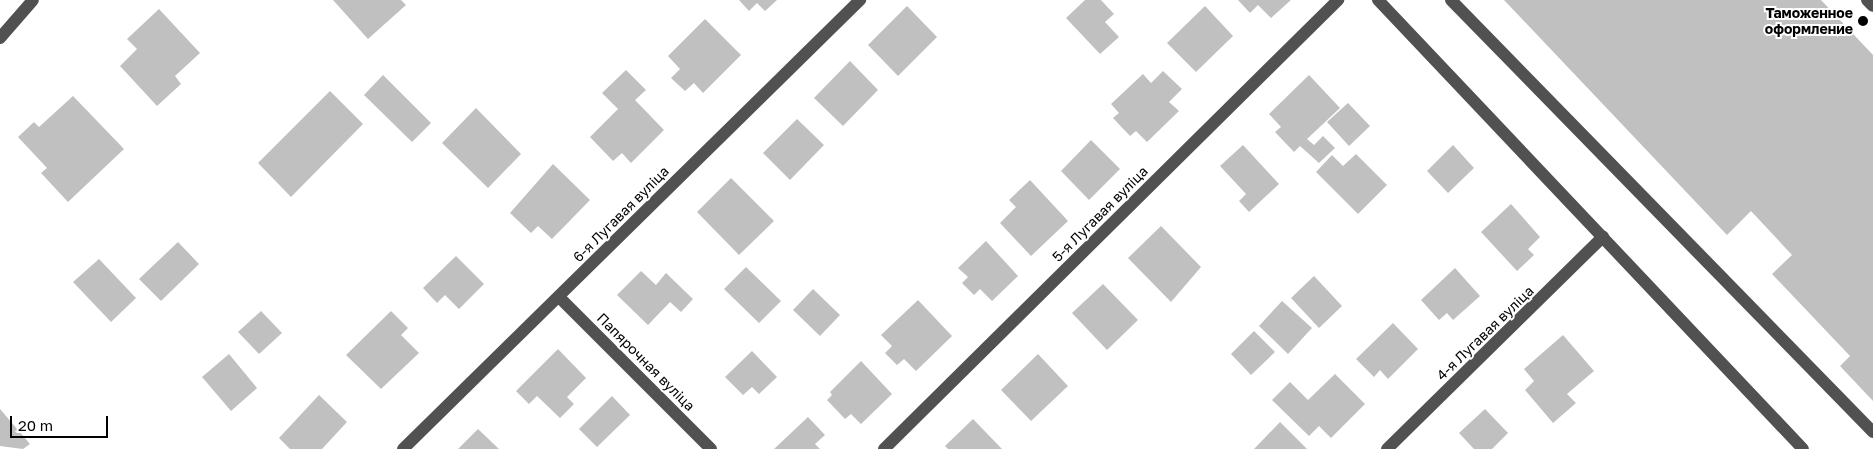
<!DOCTYPE html>
<meta charset="utf-8">
<style>
body{margin:0}
#map{position:relative;width:1873px;height:449px;overflow:hidden;background:#fff;font-family:"Golos Text",sans-serif}
div>[style]{position:absolute}
[style*='--x']{left:calc(var(--x)*1px);top:calc(var(--y)*1px);width:calc(var(--w)*1px);rotate:calc(var(--a)*1deg)}
.building>*{inset:0;background:#c0c0c0}
.minor>*{height:12px;margin:-6px;padding:0 6px;transform-origin:6px;border-radius:6px;background:#515151}
.dots>*{width:14px;height:14px;translate:-50% -50%;box-sizing:border-box;border:2px solid #fff;border-radius:50%}
span{translate:-50% -50%;white-space:nowrap;text-align:center;line-height:1.15;-webkit-text-stroke:4px #fff;paint-order:stroke}
.poi-label{font-size:14px;color:#000;font-weight:700}
.right{translate:-100% -50%;text-align:right}
.street-label{font-size:14px;color:#000}
.scale{position:absolute;left:10px;top:416px;width:98px;height:22px;box-sizing:border-box;border:2px solid #000;border-top:0;padding-left:6px;font-size:15px;line-height:18px;white-space:nowrap;color:#000;-webkit-text-stroke:4px #fff;paint-order:stroke}
</style>
<div id="map">
<div class="building">
<div style="clip-path:polygon(333px 0,401px 0,406px 5px,368px 39px)"></div>
<div style="clip-path:polygon(739px 0,777px 0,765px 11px,757px 3px,749px 11px)"></div>
<div style="clip-path:polygon(1085px 0,1101px 0,1114px 14px,1105px 22px,1119px 37px,1100px 54px,1066px 18px)"></div>
<div style="clip-path:polygon(1238px 0,1291px 0,1271px 18px,1258px 5px,1250px 13px)"></div>
<div style="clip-path:polygon(1504px 0,1821px 0,1873px 55px,1873px 401px,1840px 366px,1850px 356px,1772px 274px,1792px 255px,1751px 211px,1727px 235px)"></div>
<div style="clip-path:polygon(907px 6px,937px 37px,898px 76px,868px 45px)"></div>
<div style="clip-path:polygon(1205px 6px,1233px 36px,1196px 72px,1167px 43px)"></div>
<div style="clip-path:polygon(159px 9px,200px 53px,175px 76px,181px 84px,157px 106px,120px 66px,137px 49px,127px 39px)"></div>
<div style="clip-path:polygon(705px 19px,741px 55px,703px 93px,694px 83px,685px 91px,671px 78px,680px 69px,668px 56px)"></div>
<div style="clip-path:polygon(850px 61px,878px 90px,843px 126px,814px 98px)"></div>
<div style="clip-path:polygon(626px 70px,646px 90px,635px 100px,664px 130px,631px 163px,622px 153px,613px 161px,590px 137px,618px 109px,602px 93px)"></div>
<div style="clip-path:polygon(1163px 71px,1182px 89px,1169px 102px,1179px 111px,1147px 142px,1136px 131px,1130px 136px,1113px 118px,1119px 113px,1111px 104px,1143px 74px,1151px 83px)"></div>
<div style="clip-path:polygon(383px 75px,431px 123px,412px 142px,364px 95px)"></div>
<div style="clip-path:polygon(1309px 75px,1340px 108px,1307px 139px,1314px 145px,1323px 136px,1335px 148px,1319px 163px,1300px 146px,1294px 152px,1275px 132px,1281px 127px,1269px 114px)"></div>
<div style="clip-path:polygon(330px 91px,363px 124px,291px 197px,258px 163px)"></div>
<div style="clip-path:polygon(73px 96px,124px 149px,68px 202px,41px 173px,47px 168px,18px 137px,34px 122px,39px 127px)"></div>
<div style="clip-path:polygon(1348px 103px,1370px 126px,1349px 146px,1327px 122px)"></div>
<div style="clip-path:polygon(476px 108px,521px 154px,488px 188px,442px 143px)"></div>
<div style="clip-path:polygon(797px 119px,824px 145px,790px 180px,763px 153px)"></div>
<div style="clip-path:polygon(1091px 140px,1120px 169px,1089px 200px,1061px 171px)"></div>
<div style="clip-path:polygon(1243px 145px,1279px 184px,1249px 212px,1239px 201px,1246px 194px,1220px 166px)"></div>
<div style="clip-path:polygon(1453px 145px,1474px 168px,1448px 193px,1427px 171px)"></div>
<div style="clip-path:polygon(1356px 154px,1387px 185px,1358px 214px,1316px 172px,1332px 155px,1343px 166px)"></div>
<div style="clip-path:polygon(553px 164px,590px 200px,552px 239px,538px 226px,531px 233px,510px 213px)"></div>
<div style="clip-path:polygon(731px 178px,774px 221px,739px 255px,697px 212px)"></div>
<div style="clip-path:polygon(1030px 180px,1068px 221px,1031px 256px,1000px 223px,1016px 207px,1009px 200px)"></div>
<div style="clip-path:polygon(1511px 204px,1540px 237px,1528px 249px,1534px 255px,1517px 271px,1481px 232px)"></div>
<div style="clip-path:polygon(1161px 226px,1201px 267px,1171px 302px,1128px 258px)"></div>
<div style="clip-path:polygon(986px 241px,1018px 276px,992px 301px,980px 289px,974px 295px,962px 283px,968px 277px,958px 268px)"></div>
<div style="clip-path:polygon(178px 242px,199px 264px,161px 301px,139px 279px)"></div>
<div style="clip-path:polygon(456px 256px,484px 284px,459px 309px,445px 295px,437px 303px,423px 288px)"></div>
<div style="clip-path:polygon(99px 259px,136px 298px,111px 322px,73px 282px)"></div>
<div style="clip-path:polygon(746px 267px,781px 301px,759px 323px,724px 289px)"></div>
<div style="clip-path:polygon(1455px 268px,1480px 296px,1453px 320px,1447px 313px,1439px 320px,1421px 300px)"></div>
<div style="clip-path:polygon(641px 271px,656px 285px,666px 273px,693px 299px,681px 312px,670px 302px,648px 325px,617px 295px)"></div>
<div style="clip-path:polygon(1314px 276px,1342px 306px,1319px 328px,1291px 298px)"></div>
<div style="clip-path:polygon(1103px 284px,1138px 320px,1107px 350px,1072px 313px)"></div>
<div style="clip-path:polygon(813px 289px,840px 315px,820px 336px,793px 310px)"></div>
<div style="clip-path:polygon(918px 300px,952px 336px,916px 371px,904px 359px,897px 365px,885px 353px,892px 346px,881px 335px)"></div>
<div style="clip-path:polygon(1282px 301px,1312px 328px,1288px 354px,1259px 326px)"></div>
<div style="clip-path:polygon(261px 311px,282px 333px,259px 354px,238px 332px)"></div>
<div style="clip-path:polygon(391px 311px,408px 328px,401px 335px,419px 353px,381px 389px,346px 355px)"></div>
<div style="clip-path:polygon(1393px 323px,1418px 349px,1388px 379px,1380px 370px,1374px 377px,1356px 359px)"></div>
<div style="clip-path:polygon(1254px 331px,1275px 352px,1251px 375px,1231px 354px)"></div>
<div style="clip-path:polygon(1563px 335px,1594px 371px,1567px 394px,1576px 403px,1553px 423px,1525px 390px,1534px 381px,1524px 369px)"></div>
<div style="clip-path:polygon(558px 349px,586px 378px,567px 397px,574px 404px,560px 418px,537px 396px,529px 404px,516px 391px)"></div>
<div style="clip-path:polygon(752px 351px,777px 377px,759px 394px,752px 387px,743px 395px,725px 377px)"></div>
<div style="clip-path:polygon(229px 354px,257px 388px,231px 411px,202px 377px)"></div>
<div style="clip-path:polygon(1038px 354px,1068px 386px,1031px 421px,1001px 390px)"></div>
<div style="clip-path:polygon(861px 361px,892px 394px,861px 424px,851px 414px,845px 419px,827px 400px,832px 395px,830px 392px)"></div>
<div style="clip-path:polygon(1335px 374px,1365px 404px,1331px 438px,1319px 426px,1309px 436px,1272px 400px,1290px 382px,1308px 400px)"></div>
<div style="clip-path:polygon(319px 395px,347px 422px,322px 449px,290px 449px,279px 438px)"></div>
<div style="clip-path:polygon(612px 396px,630px 415px,597px 447px,579px 429px)"></div>
<div style="clip-path:polygon(0 409px,30px 444px,23px 449px,0 446px)"></div>
<div style="clip-path:polygon(1485px 409px,1508px 433px,1492px 449px,1474px 449px,1459px 433px)"></div>
<div style="clip-path:polygon(808px 417px,825px 435px,815px 444px,820px 449px,774px 449px)"></div>
<div style="clip-path:polygon(973px 419px,1002px 449px,948px 449px,945px 446px)"></div>
<div style="clip-path:polygon(1280px 422px,1307px 449px,1254px 449px)"></div>
<div style="clip-path:polygon(478px 429px,499px 449px,458px 449px)"></div>
</div>
<div class="minor">
<div style="--x:1378;--y:0;--w:618;--a:46.57"></div>
<div style="--x:1451;--y:0;--w:604;--a:45.67"></div>
<div style="--x:1867;--y:0;--w:8;--a:45"></div>
<div style="--x:0;--y:38;--w:50;--a:-49"></div>
<div style="--x:559;--y:297;--w:215;--a:45"></div>
<div style="--x:403;--y:449;--w:641;--a:-44.49"></div>
<div style="--x:884;--y:449;--w:639;--a:-44.68"></div>
<div style="--x:1387;--y:449;--w:303;--a:-44.5"></div>
</div>
<div class="dots">
<div style="left:1863px;top:21px;background:#000"></div>
</div>
<div class="poi-label">
<span class="right" style="left:1853px;top:21px">Таможенное<br>оформление</span>
</div>
<div class="street-label">
<span style="left:621px;top:214px;rotate:-45deg">6-я Лугавая вуліца</span>
<span style="left:1100px;top:214px;rotate:-45deg">5-я Лугавая вуліца</span>
<span style="left:1485px;top:333px;rotate:-44deg">4-я Лугавая вуліца</span>
<span style="left:646px;top:362px;rotate:45deg">Папярочная вуліца</span>
</div>
<div class="scale">20 m</div>
</div>
